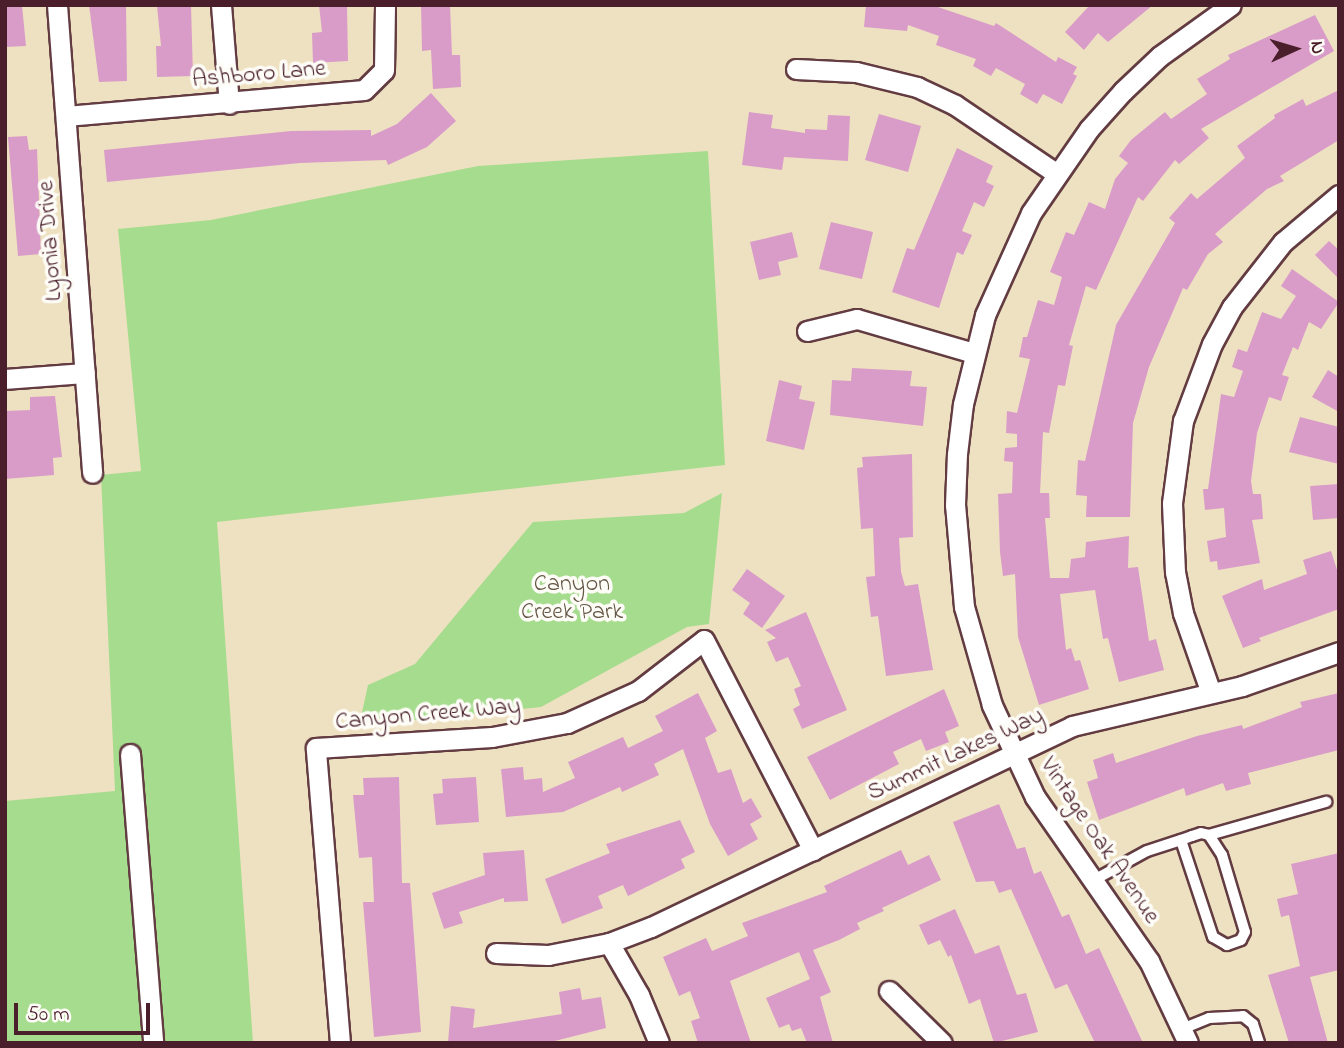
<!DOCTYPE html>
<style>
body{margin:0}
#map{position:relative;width:1344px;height:1048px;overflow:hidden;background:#eee1c1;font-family:"Indie Flower",sans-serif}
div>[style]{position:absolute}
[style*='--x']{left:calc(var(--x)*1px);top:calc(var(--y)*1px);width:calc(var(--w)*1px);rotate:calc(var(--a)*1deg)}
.green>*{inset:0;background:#a6dc8d}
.building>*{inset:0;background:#d99cc8}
.roads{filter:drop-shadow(2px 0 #633c42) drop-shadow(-2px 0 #633c42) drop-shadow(0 2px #633c42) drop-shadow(0 -2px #633c42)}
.service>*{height:10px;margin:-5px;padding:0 5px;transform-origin:5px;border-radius:5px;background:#fff}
.minor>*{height:19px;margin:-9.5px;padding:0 9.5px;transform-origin:9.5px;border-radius:9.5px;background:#fff}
span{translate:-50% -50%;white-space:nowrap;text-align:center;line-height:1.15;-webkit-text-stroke:7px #fdfcf7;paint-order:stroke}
.street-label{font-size:24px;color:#4a1f2b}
.park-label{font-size:24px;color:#665848}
.frame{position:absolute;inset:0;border:7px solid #4a1f2b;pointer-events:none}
.north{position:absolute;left:1260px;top:14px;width:70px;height:70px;-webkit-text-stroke:5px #fdfcf7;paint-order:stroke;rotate:86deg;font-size:19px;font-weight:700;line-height:28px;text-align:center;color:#4a1f2b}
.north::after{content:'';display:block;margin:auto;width:24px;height:32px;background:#4a1f2b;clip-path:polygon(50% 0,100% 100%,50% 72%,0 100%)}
.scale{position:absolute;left:14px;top:1003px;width:136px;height:32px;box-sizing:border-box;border:4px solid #4a1f2b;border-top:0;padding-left:9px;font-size:21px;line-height:24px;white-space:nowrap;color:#4a1f2b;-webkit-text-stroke:5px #fdfcf7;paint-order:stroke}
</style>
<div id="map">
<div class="green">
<div style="clip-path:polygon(708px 151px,725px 465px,217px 522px,253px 1043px,5px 1043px,5px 801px,115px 791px,101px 475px,141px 471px,118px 229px,211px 220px,478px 166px)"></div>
<div style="clip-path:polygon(722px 493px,709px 624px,687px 627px,541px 707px,359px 726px,368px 685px,415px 664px,533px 522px,684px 513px)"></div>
</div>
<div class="building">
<div style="clip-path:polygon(5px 5px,22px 5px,26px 46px,5px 47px)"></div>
<div style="clip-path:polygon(89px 5px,126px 5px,127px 81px,99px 82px)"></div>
<div style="clip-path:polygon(169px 5px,191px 5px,193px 76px,157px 77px,156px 46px,161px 46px,157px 6px)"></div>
<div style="clip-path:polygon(319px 5px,347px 5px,348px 61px,313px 63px,312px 33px,322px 32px)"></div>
<div style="clip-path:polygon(421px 5px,450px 5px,452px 55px,460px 55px,461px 87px,433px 89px,431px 50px,422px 51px)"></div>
<div style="clip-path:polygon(866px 5px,932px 5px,994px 26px,996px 23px,1056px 62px,1058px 57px,1077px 67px,1073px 74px,1077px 76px,1062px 104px,1043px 94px,1037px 104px,1020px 94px,1025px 84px,996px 68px,991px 76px,973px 66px,976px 59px,936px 45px,939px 36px,908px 25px,907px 31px,864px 27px)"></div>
<div style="clip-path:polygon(1090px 5px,1153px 5px,1108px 42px,1098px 33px,1084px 50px,1065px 32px)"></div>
<div style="clip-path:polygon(1315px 15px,1334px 51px,1201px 129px,1209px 138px,1179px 164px,1175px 160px,1143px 201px,1138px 197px,1096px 290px,1086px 286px,1069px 345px,1073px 346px,1065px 386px,1058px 385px,1049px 433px,1043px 432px,1040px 493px,1049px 493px,1050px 518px,1045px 518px,1050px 578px,1069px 578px,1071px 559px,1085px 557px,1086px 542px,1129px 536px,1128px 568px,1138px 567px,1149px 641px,1156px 639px,1164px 670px,1119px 682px,1108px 638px,1103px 639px,1095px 590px,1060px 594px,1066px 650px,1071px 648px,1075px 661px,1080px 660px,1089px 689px,1039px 705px,1018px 637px,1015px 574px,1003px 576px,1000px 552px,998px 494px,1012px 493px,1013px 462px,1004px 461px,1005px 448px,1017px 447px,1017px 434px,1006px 433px,1007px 411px,1017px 413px,1030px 359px,1019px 357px,1023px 337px,1027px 337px,1038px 300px,1054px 305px,1062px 277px,1050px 272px,1066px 232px,1074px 235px,1089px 202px,1105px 209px,1115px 179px,1128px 163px,1119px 156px,1131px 140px,1165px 112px,1171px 119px,1207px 94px,1197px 79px,1230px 59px,1228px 55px)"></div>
<div style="clip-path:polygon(1339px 90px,1339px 140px,1280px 176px,1284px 181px,1267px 189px,1215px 234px,1223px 242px,1208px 254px,1187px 290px,1183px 288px,1149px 367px,1133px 423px,1130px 517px,1086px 517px,1087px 496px,1076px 495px,1078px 460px,1085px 461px,1116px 325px,1175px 223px,1169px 218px,1191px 193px,1197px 199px,1245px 158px,1237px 146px,1275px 118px,1274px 115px,1303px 99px,1306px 106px)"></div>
<div style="clip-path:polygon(431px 93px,456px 121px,427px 147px,388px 165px,386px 160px,300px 163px,107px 182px,104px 150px,291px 131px,371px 130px,371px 136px,397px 124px)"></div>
<div style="clip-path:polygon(749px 112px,773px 115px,771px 128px,805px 133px,805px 129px,827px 130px,828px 115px,850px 116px,848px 161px,784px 157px,782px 170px,742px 165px)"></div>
<div style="clip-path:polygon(879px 114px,921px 126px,908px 172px,865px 160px)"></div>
<div style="clip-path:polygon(27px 136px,29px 150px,37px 149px,41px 254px,18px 256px,8px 137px)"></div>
<div style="clip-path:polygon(957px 148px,993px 166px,986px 182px,994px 186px,984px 207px,974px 202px,962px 231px,972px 235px,963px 255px,957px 252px,939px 308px,892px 292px,907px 248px,914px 250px)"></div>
<div style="clip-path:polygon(831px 222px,873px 232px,862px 279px,819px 269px)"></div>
<div style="clip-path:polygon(792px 232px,798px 257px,778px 262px,781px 275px,759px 280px,750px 242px)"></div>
<div style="clip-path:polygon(1329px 241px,1339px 250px,1339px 279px,1315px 255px)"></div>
<div style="clip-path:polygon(1292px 269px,1339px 302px,1321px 329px,1309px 322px,1298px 350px,1293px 347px,1282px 375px,1289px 377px,1281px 401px,1269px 397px,1257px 433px,1251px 481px,1253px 494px,1261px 494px,1263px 519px,1252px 520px,1260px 563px,1218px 570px,1217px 561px,1210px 562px,1207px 541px,1226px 537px,1224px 508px,1205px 510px,1203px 489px,1208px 489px,1221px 394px,1234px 397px,1243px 371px,1232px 367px,1238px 349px,1247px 352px,1262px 312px,1281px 319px,1296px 296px,1281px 286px)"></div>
<div style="clip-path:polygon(852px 368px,912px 371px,910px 386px,927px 387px,923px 426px,830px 415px,832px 380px,851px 381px)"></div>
<div style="clip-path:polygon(1328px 370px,1339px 377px,1339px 412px,1312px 397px)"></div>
<div style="clip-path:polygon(779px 380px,802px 386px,799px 399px,815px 402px,804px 450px,766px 441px)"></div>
<div style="clip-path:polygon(55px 396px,62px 457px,53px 458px,54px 475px,5px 479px,5px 411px,30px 410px,30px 397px)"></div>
<div style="clip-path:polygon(1300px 417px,1339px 427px,1339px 464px,1289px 452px)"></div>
<div style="clip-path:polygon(912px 454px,913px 537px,899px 538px,901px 572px,905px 586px,918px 584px,933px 670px,886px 676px,878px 616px,871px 617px,866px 577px,875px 576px,873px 528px,861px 529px,857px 468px,863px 467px,862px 457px)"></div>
<div style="clip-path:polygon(1339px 484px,1339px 518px,1313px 520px,1310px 486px)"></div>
<div style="clip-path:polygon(1331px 551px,1339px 576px,1339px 609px,1259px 638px,1261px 641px,1243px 648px,1222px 596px,1262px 579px,1264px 590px,1307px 574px,1303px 560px)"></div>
<div style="clip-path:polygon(747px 569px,785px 596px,762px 628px,743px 614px,750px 603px,732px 590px)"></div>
<div style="clip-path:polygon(806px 612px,847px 710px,802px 729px,793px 709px,800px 705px,794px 689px,801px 686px,788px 657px,776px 662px,767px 642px,776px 638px,765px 630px)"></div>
<div style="clip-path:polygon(944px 689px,959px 726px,945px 732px,949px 742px,926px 751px,921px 739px,893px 752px,899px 764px,830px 800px,807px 757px)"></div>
<div style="clip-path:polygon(698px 693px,717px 731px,705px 738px,718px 773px,731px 769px,743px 803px,751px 798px,762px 817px,750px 824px,758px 839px,728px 856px,710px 824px,683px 749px,654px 764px,659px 775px,622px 792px,620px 787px,563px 812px,506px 817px,501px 769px,523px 767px,524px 780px,542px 778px,543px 792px,575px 778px,568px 762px,623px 737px,628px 748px,663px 731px,655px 716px)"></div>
<div style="clip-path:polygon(1339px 693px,1339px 750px,1248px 773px,1251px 784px,1226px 791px,1223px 783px,1186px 796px,1184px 788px,1099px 820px,1087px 782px,1098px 778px,1093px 760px,1113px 753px,1116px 763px,1197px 736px,1242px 725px,1243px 729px,1302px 707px,1300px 702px)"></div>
<div style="clip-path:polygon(399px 777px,402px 883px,410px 883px,421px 1032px,374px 1037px,363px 902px,374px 902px,372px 857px,359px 858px,353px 795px,364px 795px,363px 778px)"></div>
<div style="clip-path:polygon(476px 777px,479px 822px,436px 825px,433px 794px,443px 793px,442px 779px)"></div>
<div style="clip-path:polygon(999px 804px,1017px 849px,1025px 847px,1034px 874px,1041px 871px,1062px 917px,1069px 914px,1086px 954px,1099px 948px,1143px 1043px,1095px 1043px,1067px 984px,1055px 989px,1011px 889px,999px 893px,994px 881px,976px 882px,953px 822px)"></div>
<div style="clip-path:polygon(680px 820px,695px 852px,681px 859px,685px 868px,628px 896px,623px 885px,598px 896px,603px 908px,562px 924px,545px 879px,610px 853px,606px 844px)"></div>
<div style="clip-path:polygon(524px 850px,528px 901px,504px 902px,504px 898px,459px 912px,463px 923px,444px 929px,432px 893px,485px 875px,483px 853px)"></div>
<div style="clip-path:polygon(901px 850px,908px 865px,929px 855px,941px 880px,882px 908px,884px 911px,857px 923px,860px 929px,839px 940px,813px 950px,831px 992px,820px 997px,833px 1043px,807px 1043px,801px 1028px,792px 1031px,789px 1024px,779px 1028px,766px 998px,810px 979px,799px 952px,730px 981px,751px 1043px,698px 1043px,691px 1021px,700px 1018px,690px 991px,679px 996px,663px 957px,706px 938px,712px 951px,748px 936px,742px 923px,827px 892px,824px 886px)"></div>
<div style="clip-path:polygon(1339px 853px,1339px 970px,1310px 977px,1328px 1043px,1289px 1043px,1268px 975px,1300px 966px,1289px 915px,1281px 917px,1277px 899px,1298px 894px,1291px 864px)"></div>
<div style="clip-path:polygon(955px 909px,975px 954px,999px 945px,1017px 995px,1026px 993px,1038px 1032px,994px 1043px,980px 999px,969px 1004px,951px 955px,948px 957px,940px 940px,928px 945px,919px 925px)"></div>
<div style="clip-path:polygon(580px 988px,582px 1000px,601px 997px,606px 1028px,547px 1043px,448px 1043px,451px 1006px,475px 1009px,473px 1028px,562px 1014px,559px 992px)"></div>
</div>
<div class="roads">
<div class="service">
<div style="--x:1209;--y:835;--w:122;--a:-15.8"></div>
<div style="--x:1094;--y:880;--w:60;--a:-28.7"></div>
<div style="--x:1147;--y:851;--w:36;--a:-18"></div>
<div style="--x:1181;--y:840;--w:12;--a:-20"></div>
<div style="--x:1192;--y:836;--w:9;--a:-18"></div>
<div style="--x:1201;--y:833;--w:8;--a:14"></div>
<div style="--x:1209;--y:835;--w:24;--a:57"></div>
<div style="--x:1222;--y:855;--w:80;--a:73.4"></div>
<div style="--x:1245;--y:932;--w:9;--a:117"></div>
<div style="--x:1241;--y:940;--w:15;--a:160"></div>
<div style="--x:1227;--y:945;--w:16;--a:-150"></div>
<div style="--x:1213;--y:937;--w:102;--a:-108.3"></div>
<div style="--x:1182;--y:1029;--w:29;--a:-22"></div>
<div style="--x:1209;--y:1018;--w:34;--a:-3"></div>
<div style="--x:1243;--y:1016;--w:13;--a:39"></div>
<div style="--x:1253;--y:1024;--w:20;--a:72"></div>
</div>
<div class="minor">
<div style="--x:57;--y:5;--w:469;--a:85.7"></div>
<div style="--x:221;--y:5;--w:99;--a:85.4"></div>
<div style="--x:796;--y:69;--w:60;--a:2.9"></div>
<div style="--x:856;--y:72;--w:63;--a:13.8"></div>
<div style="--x:917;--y:87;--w:42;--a:25.3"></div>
<div style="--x:955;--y:105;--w:122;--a:34"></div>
<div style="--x:66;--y:116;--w:299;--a:-5"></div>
<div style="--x:364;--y:90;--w:28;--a:-45"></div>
<div style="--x:384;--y:70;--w:65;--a:-89.1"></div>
<div style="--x:807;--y:331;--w:51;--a:-13.5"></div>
<div style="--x:857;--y:319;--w:122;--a:16.2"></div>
<div style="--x:5;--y:379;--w:80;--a:-4.3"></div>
<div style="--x:1211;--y:693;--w:85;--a:-109.3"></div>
<div style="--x:1183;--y:613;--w:42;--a:-101"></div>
<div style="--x:1175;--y:572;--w:69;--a:-92.5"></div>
<div style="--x:1172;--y:503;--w:83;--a:-82.4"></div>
<div style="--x:1183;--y:421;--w:82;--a:-69.4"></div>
<div style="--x:1212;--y:344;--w:42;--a:-61.6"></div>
<div style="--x:1232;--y:307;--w:83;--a:-51.9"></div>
<div style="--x:1283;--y:242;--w:73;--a:-40"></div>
<div style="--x:130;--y:754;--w:290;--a:85.4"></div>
<div style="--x:609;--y:943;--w:60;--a:60"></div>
<div style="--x:639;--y:995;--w:52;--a:67.4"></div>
<div style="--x:496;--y:953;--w:52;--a:2.2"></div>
<div style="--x:548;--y:955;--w:62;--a:-11.1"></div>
<div style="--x:609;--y:943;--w:45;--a:-20.9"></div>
<div style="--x:651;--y:927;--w:467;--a:-25.5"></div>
<div style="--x:1072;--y:726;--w:175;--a:-13.2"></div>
<div style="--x:1242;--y:686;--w:103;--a:-19.3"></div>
<div style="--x:889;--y:991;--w:74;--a:44.5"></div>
<div style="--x:340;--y:1043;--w:296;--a:-94.7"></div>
<div style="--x:316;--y:748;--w:176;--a:-3.6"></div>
<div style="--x:492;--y:737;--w:76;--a:-10.6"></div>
<div style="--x:567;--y:723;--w:78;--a:-24.3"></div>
<div style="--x:638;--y:691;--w:83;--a:-37.7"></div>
<div style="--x:704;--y:640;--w:237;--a:62.6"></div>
<div style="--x:1188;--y:1043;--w:91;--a:-115.4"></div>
<div style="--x:1149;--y:961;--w:200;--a:-124.8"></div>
<div style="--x:1035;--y:797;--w:102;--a:-115.1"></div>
<div style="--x:992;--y:705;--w:102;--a:-105.9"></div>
<div style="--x:964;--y:607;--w:102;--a:-95"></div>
<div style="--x:955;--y:505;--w:51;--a:-87.8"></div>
<div style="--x:957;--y:454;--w:50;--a:-83.2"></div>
<div style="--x:963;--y:404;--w:92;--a:-76.1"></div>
<div style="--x:985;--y:315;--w:112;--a:-65.7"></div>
<div style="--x:1031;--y:213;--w:102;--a:-55.4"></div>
<div style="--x:1089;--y:129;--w:51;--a:-48.2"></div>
<div style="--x:1123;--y:91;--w:51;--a:-43.4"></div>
<div style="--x:1160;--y:56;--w:87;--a:-35.7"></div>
</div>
</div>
<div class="street-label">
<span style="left:259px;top:75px;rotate:-5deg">Ashboro Lane</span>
<span style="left:51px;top:241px;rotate:-94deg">Lyonia Drive</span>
<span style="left:428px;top:715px;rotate:-5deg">Canyon Creek Way</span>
<span style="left:956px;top:755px;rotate:-25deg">Summit Lakes Way</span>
<span style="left:1099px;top:841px;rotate:56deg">Vintage Oak Avenue</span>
</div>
<div class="park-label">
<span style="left:572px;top:599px">Canyon<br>Creek Park</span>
</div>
<div class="frame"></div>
<div class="north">N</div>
<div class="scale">50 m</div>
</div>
